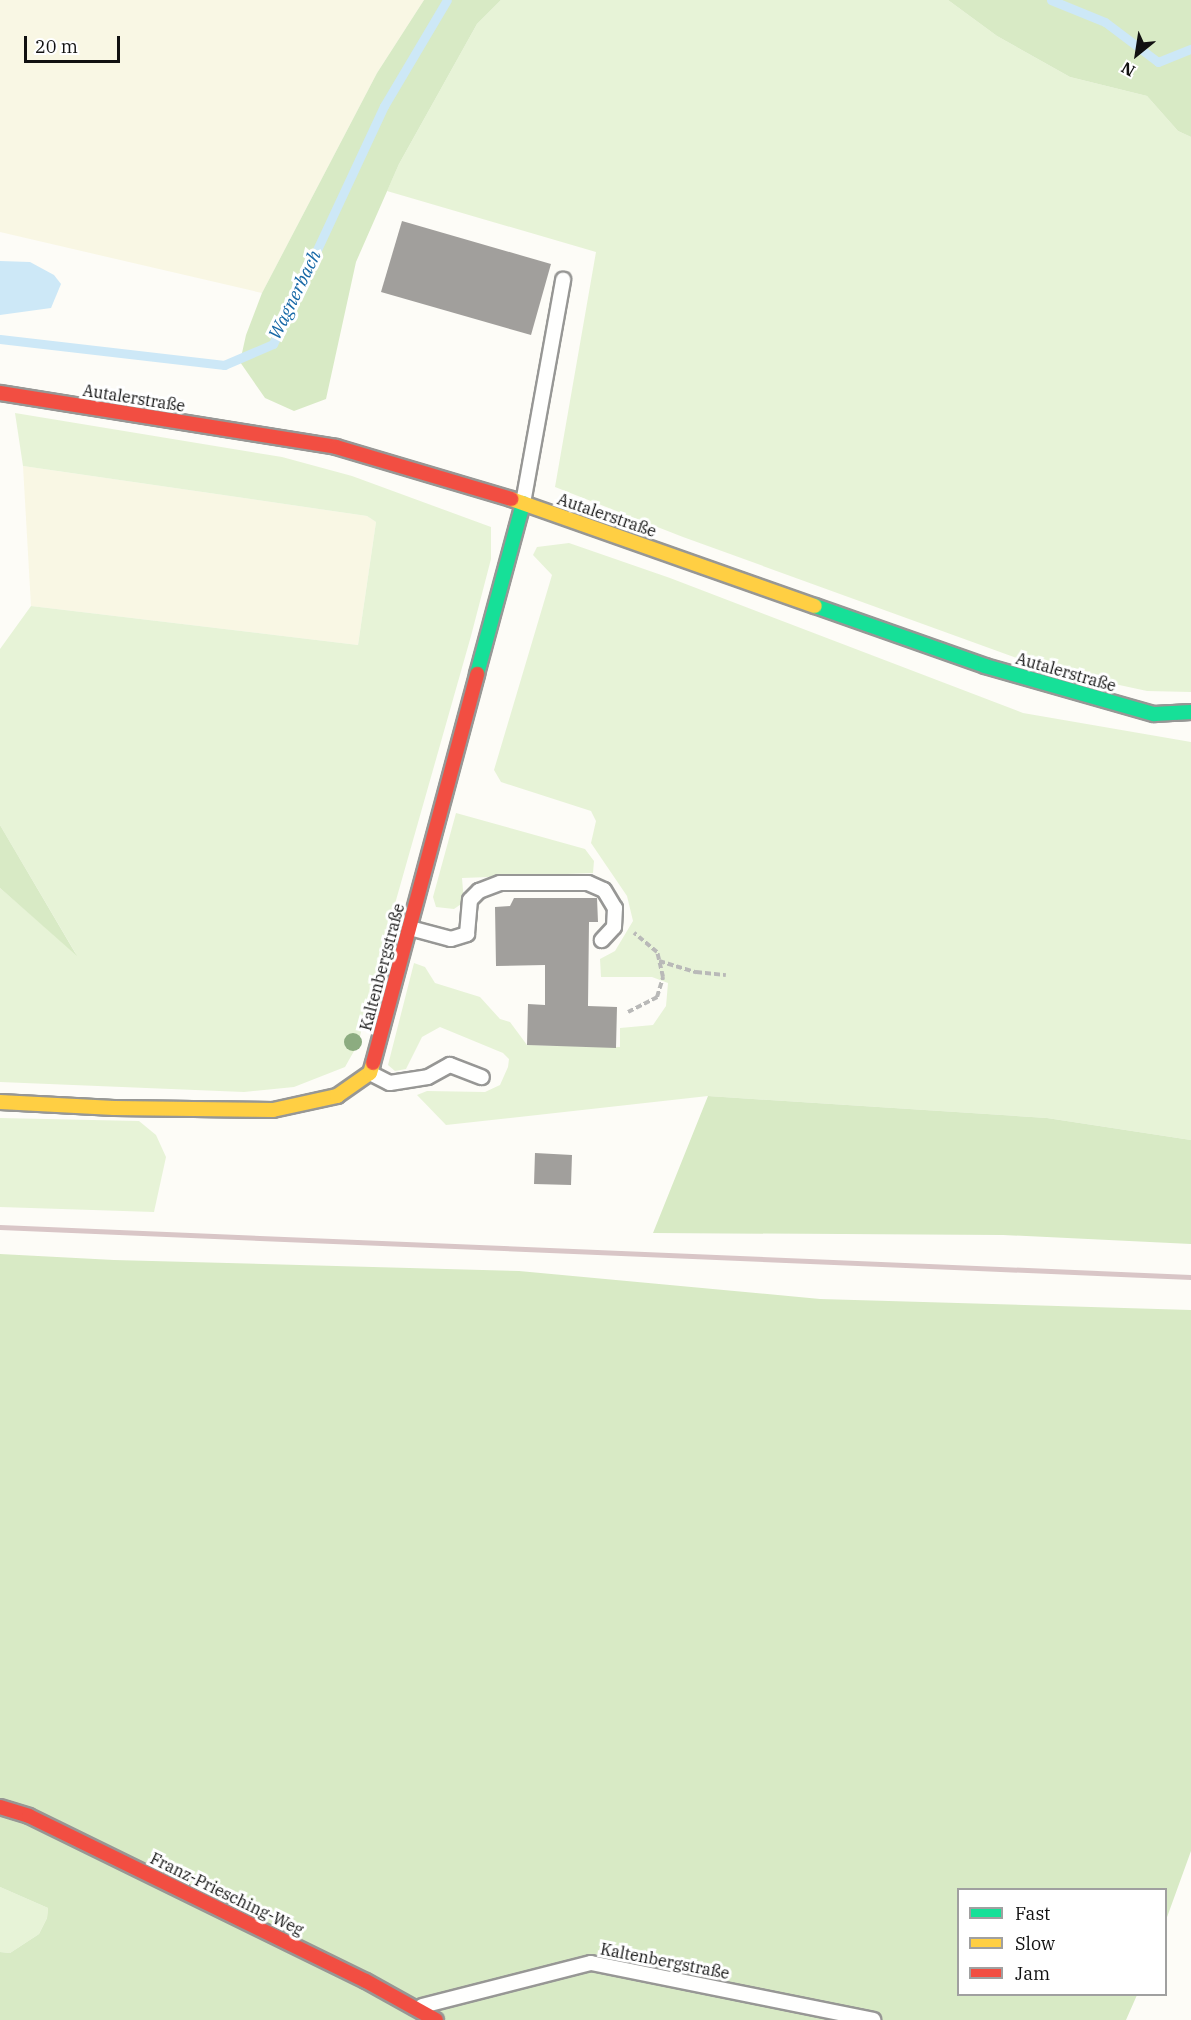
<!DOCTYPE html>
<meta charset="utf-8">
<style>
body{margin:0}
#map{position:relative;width:1191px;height:2020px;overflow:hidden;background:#fdfcf7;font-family:"IBM Plex Serif",serif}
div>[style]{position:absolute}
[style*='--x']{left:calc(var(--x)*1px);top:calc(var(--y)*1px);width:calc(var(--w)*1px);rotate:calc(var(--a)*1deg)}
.farmland>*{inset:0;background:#f9f7e4}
.green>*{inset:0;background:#e7f3d7}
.forest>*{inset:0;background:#d8eac5}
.water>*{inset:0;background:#cde8f7}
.stream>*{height:9px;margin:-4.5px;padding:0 4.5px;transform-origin:4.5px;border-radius:4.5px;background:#cde8f7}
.building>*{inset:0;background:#a19f9c}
.path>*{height:4px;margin-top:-2px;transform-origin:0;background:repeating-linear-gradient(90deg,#b9b9b8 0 6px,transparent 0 9px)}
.roads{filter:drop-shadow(2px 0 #979795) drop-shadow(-2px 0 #979795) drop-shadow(0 2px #979795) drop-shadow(0 -2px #979795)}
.lane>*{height:14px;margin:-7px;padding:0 7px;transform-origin:7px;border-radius:7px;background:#fffffe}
.fast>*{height:14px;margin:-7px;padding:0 7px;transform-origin:7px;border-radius:7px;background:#16e098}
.slow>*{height:14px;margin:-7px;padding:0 7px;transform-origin:7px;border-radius:7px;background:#ffcf43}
.jam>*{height:14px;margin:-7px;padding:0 7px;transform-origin:7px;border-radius:7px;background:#f24e42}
.rail>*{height:4.5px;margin:-2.25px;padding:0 2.25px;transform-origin:2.25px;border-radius:2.25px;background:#d9c6c7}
.trees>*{width:18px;height:18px;margin:-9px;border-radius:50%;background:#8cac80}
span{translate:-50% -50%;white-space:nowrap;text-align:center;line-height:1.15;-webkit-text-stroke:6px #fff;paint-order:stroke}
.street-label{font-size:16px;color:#111}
.water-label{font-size:18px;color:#1768a6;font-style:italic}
.legend{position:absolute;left:957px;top:1888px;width:210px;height:108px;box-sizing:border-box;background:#fff;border:2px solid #a0a0a0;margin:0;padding:8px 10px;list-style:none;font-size:18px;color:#111}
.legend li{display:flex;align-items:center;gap:12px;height:30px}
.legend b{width:30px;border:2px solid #a0a0a0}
.north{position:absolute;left:1107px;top:24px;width:60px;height:60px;-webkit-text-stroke:4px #fff;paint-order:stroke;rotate:210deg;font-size:16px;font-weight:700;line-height:24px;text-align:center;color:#111}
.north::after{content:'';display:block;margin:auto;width:21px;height:27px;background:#111;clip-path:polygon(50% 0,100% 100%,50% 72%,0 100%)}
.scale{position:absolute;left:24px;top:36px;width:96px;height:27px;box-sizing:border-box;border:3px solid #111;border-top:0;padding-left:8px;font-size:18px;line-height:21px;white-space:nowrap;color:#111;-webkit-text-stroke:4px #fff;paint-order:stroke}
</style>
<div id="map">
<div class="farmland">
<div style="clip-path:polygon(0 0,424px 0,377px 73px,262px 293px,0 232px)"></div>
<div style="clip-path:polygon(23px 466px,367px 516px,376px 522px,358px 645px,31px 606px)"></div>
</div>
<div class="green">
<div style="clip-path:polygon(501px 0,948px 0,997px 36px,1070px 77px,1147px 96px,1178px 131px,1191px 137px,1191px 692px,1147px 691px,1050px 670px,683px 537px,555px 487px,596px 252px,387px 191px,399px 164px,477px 24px)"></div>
<div style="clip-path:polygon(15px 413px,282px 457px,352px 476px,491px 527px,491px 559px,471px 636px,383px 946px,358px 1044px,345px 1067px,294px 1087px,244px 1092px,0 1082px,0 888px,76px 954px,0 825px,0 649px,31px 606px,358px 645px,376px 522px,367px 516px,23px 466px)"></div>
<div style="clip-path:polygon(569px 543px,670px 578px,1023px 713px,1191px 742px,1191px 1140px,1047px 1118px,708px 1096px,446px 1125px,417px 1095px,427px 1091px,485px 1092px,500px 1085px,508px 1067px,509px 1059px,503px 1053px,440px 1027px,422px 1037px,406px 1069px,395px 1071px,388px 1065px,414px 963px,425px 967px,435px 983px,480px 997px,500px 1019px,510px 1022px,527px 1045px,620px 1047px,620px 1028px,653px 1025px,666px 1006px,668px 983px,652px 977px,601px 977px,600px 959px,615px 951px,633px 921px,627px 896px,591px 843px,596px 821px,591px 811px,501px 782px,494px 770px,552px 575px,533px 555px,537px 547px)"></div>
<div style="clip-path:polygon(456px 813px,585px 849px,594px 861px,593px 873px,462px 878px,464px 902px,454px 909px,436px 907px,433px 897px)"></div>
<div style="clip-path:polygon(0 1118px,139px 1121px,156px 1135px,166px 1157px,154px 1212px,0 1207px)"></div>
<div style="clip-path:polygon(0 1887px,48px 1908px,47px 1918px,39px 1934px,10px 1953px,0 1952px)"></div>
</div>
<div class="forest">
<div style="clip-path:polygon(424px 0,501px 0,477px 24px,399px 164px,356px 262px,326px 399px,294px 411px,265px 398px,240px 362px,246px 335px,262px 293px,377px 73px)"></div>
<div style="clip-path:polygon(948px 0,1191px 0,1191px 137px,1178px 131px,1147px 96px,1070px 77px,997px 36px)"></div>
<div style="clip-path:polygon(0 825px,77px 956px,0 888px)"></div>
<div style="clip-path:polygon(708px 1096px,1047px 1118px,1191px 1140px,1191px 1244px,1003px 1235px,653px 1233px)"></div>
<div style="clip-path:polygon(0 1254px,114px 1260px,519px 1271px,820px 1299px,1191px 1310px,1191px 1851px,1166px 1920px,1166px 1890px,958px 1890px,958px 1994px,1137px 1995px,1126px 2020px,0 2020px,0 1952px,10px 1953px,39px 1934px,47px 1918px,48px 1908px,0 1887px)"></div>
</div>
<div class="water">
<div style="clip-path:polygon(0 261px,30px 262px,54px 275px,61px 284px,51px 308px,0 315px)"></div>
</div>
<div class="stream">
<div style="--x:1051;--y:0;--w:58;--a:22.2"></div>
<div style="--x:1105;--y:22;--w:66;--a:37"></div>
<div style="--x:1158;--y:62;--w:35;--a:-22"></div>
<div style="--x:0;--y:339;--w:226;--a:6.6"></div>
<div style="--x:224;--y:365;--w:53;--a:-23.2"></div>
<div style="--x:273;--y:344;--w:263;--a:-65"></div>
<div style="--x:384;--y:106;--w:123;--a:-59.3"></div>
</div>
<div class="building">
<div style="clip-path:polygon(402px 221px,551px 264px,531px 335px,381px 292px)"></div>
<div style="clip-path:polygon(514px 898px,597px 898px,598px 922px,589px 922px,588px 1006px,617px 1007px,616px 1048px,527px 1045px,528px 1004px,545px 1005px,545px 965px,496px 966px,495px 907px,510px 906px)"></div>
<div style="clip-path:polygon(535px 1153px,572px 1155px,571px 1185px,534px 1184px)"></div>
</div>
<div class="path">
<div style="--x:659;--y:961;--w:39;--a:17"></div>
<div style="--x:696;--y:972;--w:30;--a:6"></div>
<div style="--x:628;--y:1012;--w:33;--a:-27"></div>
<div style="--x:657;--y:997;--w:21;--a:-73"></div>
<div style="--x:663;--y:977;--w:26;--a:-103"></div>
<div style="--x:657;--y:952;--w:30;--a:-140"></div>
</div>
<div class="roads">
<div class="lane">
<div style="--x:523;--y:503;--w:227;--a:-79.8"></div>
<div style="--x:410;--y:928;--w:42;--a:15"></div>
<div style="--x:451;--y:939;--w:17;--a:-17"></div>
<div style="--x:467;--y:934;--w:34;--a:-85"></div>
<div style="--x:470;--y:900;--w:13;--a:-45"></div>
<div style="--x:479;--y:891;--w:22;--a:-21"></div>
<div style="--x:500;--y:883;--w:88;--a:0"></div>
<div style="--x:588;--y:883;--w:17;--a:24"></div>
<div style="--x:604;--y:890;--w:21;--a:59"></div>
<div style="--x:615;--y:908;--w:19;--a:93"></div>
<div style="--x:614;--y:927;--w:18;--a:133"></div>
<div style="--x:370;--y:1073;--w:22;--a:27"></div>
<div style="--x:390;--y:1083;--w:38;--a:-9"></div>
<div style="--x:428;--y:1077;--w:25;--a:-29"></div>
<div style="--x:450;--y:1065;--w:34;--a:21"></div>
<div style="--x:422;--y:2006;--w:174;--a:-14.3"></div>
<div style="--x:591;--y:1963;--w:288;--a:11.4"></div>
</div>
<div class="fast">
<div style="--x:815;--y:606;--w:180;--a:19.4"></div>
<div style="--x:985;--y:666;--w:176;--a:15.9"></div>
<div style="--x:1154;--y:714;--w:37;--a:-3"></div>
<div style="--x:477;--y:674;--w:177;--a:-74.9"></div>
</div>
<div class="slow">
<div style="--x:511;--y:499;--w:322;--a:19.4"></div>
<div style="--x:0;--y:1102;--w:114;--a:3"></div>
<div style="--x:114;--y:1108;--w:159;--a:0.7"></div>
<div style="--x:273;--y:1110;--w:66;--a:-12.3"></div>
<div style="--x:337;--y:1096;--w:40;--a:-34.9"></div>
<div style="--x:370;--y:1073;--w:10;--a:-73"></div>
</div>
<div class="jam">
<div style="--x:0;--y:393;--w:340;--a:9.1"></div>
<div style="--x:336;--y:447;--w:183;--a:16.5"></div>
<div style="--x:373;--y:1063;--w:403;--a:-75"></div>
<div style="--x:0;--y:1807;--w:30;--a:17"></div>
<div style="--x:29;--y:1816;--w:375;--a:26.1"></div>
<div style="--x:366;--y:1981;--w:80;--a:29.1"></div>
</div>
</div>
<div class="rail">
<div style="--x:0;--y:1227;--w:1192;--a:2.4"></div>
</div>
<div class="trees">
<div style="left:353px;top:1042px"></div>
</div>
<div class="street-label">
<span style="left:134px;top:398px;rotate:9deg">Autalerstraße</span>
<span style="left:607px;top:515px;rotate:19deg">Autalerstraße</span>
<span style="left:1066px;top:672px;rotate:16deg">Autalerstraße</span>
<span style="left:382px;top:967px;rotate:-75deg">Kaltenbergstraße</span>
<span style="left:227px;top:1894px;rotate:26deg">Franz-Priesching-Weg</span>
<span style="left:665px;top:1961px;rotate:11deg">Kaltenbergstraße</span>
</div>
<div class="water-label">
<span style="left:295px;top:295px;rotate:-64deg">Wagnerbach</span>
</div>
<ul class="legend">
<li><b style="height:8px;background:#16e098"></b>Fast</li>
<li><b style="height:8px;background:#ffcf43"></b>Slow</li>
<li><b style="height:8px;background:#f24e42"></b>Jam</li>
</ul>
<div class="north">N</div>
<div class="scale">20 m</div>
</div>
